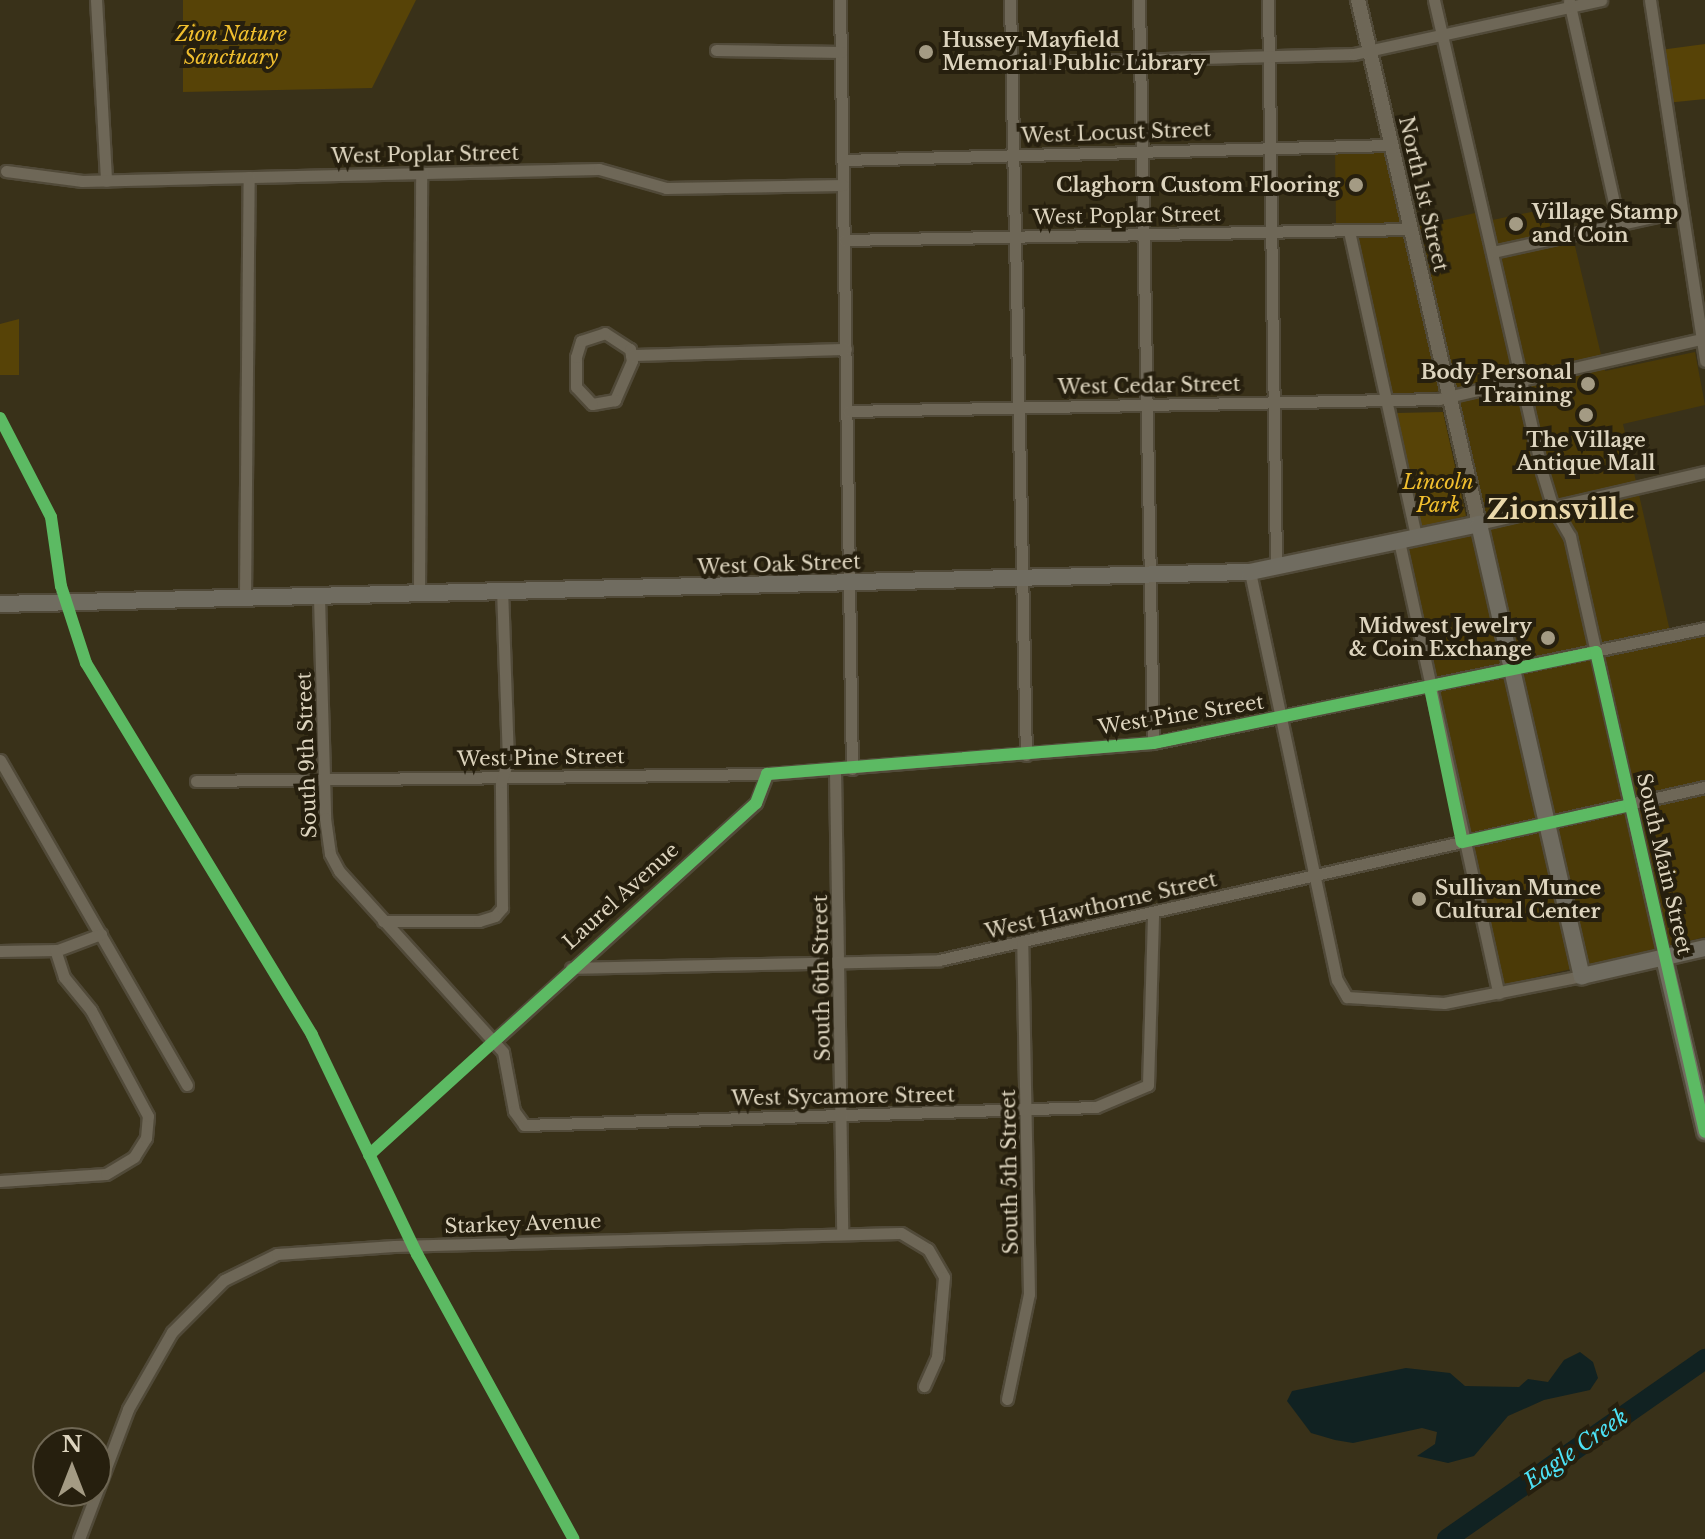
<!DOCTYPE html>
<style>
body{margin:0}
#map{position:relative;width:1705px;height:1539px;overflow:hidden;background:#393119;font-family:"Libre Baskerville",serif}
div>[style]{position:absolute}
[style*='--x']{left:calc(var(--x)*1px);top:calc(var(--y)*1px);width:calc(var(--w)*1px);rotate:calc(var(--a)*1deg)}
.built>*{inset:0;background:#4b3a07}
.green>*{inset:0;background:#574307}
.water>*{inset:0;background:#122}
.river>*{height:20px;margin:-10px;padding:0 10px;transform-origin:10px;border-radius:10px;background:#122}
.roads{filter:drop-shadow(2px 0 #514a39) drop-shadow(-2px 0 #514a39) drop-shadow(0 2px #514a39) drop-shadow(0 -2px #514a39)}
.minor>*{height:11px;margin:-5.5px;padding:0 5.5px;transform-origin:5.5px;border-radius:5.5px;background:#6e6757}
.tertiary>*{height:14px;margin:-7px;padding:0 7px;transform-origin:7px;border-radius:7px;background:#6e6757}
.secondary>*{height:16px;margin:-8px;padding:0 8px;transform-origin:8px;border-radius:8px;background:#706c60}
.cycleway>*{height:12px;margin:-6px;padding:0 6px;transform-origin:6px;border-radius:6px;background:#5cba63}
.dots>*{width:22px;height:22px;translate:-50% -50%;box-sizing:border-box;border:4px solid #261f0e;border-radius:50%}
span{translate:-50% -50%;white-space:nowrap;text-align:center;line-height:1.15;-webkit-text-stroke:8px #261f0e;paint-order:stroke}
.park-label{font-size:20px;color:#f1bf2e;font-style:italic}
.poi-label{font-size:20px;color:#ddd4be;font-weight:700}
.left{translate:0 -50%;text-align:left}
.right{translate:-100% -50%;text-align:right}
.street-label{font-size:20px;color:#ddd4be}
.water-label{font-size:22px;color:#4ce2f6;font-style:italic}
.district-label{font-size:28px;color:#ead8ab;font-weight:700}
.north{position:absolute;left:32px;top:1427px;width:80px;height:80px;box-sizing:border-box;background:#261f0e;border:2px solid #6f6754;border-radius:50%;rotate:0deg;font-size:22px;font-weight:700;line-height:32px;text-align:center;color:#ddd4be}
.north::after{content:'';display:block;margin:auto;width:28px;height:36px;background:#a49b84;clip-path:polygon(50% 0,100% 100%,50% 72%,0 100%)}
</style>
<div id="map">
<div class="built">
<div style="clip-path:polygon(1396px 145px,1418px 226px,1475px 213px,1478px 223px,1546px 209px,1555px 245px,1574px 242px,1605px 371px,1695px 352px,1705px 405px,1623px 424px,1672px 640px,1705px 633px,1705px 937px,1504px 985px,1406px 548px,1484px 531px,1449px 391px,1391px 394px,1352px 224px,1336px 224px,1335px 149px)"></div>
</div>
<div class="green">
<div style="clip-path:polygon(183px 0,416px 0,372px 88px,183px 92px)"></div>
<div style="clip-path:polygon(1705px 44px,1705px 99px,1666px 103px,1660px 50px)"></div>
<div style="clip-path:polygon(19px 319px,19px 375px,0 375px,0 324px)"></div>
<div style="clip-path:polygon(1443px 412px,1466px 516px,1421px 528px,1397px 413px)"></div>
</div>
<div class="water">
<div style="clip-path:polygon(1580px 1352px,1593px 1362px,1598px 1378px,1590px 1390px,1544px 1400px,1508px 1416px,1474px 1456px,1448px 1463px,1417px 1456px,1435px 1444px,1437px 1432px,1422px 1428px,1353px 1443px,1335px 1440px,1311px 1433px,1287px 1401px,1292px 1391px,1406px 1368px,1450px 1373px,1465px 1386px,1519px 1387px,1528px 1379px,1548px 1382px,1564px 1360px)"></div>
</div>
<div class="river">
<div style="--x:1447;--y:1539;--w:315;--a:-34.9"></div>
</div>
<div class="roads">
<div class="minor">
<div style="--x:96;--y:0;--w:181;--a:86.8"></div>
<div style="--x:840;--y:0;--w:769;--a:89.11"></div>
<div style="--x:1010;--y:0;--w:755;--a:88.79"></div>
<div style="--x:1139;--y:0;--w:743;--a:88.92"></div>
<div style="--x:1268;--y:0;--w:568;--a:89.19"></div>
<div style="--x:1434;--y:0;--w:484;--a:77.1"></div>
<div style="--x:1542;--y:472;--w:37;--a:73"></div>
<div style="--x:1553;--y:507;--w:34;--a:60"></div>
<div style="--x:1570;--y:536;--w:432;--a:77.4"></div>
<div style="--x:1650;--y:0;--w:365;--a:81.3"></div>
<div style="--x:1569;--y:1;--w:229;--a:77.4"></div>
<div style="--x:716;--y:50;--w:125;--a:0.9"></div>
<div style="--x:1011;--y:63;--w:343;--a:-1.5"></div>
<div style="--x:1354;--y:54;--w:253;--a:-12.3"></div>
<div style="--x:843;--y:160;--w:548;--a:-1.57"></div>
<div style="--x:6;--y:171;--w:77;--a:7.5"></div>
<div style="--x:82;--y:181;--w:517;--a:-1.33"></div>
<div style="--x:599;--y:169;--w:70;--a:15.8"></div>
<div style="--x:666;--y:188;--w:177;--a:-1"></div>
<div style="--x:1349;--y:231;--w:313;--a:77.6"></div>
<div style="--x:844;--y:240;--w:567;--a:-1.11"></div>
<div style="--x:1493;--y:252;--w:190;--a:-12.4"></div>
<div style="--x:605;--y:333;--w:30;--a:33"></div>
<div style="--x:630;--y:349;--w:12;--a:81"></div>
<div style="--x:632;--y:361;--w:43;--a:113.6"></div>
<div style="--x:615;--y:400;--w:23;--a:170"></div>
<div style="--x:592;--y:404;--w:23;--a:-133"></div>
<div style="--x:576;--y:387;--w:30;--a:-90"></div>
<div style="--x:576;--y:357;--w:17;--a:-73"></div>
<div style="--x:581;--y:341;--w:25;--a:-18"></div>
<div style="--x:631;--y:355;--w:215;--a:-1.6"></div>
<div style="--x:848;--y:411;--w:591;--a:-1.16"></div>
<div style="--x:1439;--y:399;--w:270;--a:-12.9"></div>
<div style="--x:1479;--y:524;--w:232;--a:-13"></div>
<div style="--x:1399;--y:541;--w:463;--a:77.6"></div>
<div style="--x:1250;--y:572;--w:417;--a:78"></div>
<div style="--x:1337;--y:980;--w:20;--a:60"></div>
<div style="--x:1347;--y:997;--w:97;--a:3.5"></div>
<div style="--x:1444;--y:1003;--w:141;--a:-11.1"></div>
<div style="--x:419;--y:594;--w:422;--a:-89.7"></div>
<div style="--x:319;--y:597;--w:221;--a:88.4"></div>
<div style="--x:325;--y:818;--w:36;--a:82"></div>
<div style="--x:330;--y:854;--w:19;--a:62"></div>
<div style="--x:339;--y:871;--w:244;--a:47.8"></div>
<div style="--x:503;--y:1052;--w:60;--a:79.4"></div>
<div style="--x:514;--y:1111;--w:17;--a:54"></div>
<div style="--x:524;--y:1125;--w:572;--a:-1.8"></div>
<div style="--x:1096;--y:1107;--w:56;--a:-22.9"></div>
<div style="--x:1148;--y:1085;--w:171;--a:-88.3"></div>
<div style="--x:245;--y:598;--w:421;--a:-89.5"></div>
<div style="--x:0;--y:760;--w:375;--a:60.1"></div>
<div style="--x:835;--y:770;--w:463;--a:89.1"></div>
<div style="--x:196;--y:781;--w:571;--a:-0.7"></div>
<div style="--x:767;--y:774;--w:387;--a:-4.6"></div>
<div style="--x:1153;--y:743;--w:564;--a:-11.77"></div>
<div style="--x:383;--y:921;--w:96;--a:0"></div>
<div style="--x:479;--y:921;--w:17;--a:-17"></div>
<div style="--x:495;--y:916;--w:11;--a:-49"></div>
<div style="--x:502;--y:908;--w:126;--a:-90.5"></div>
<div style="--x:501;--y:782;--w:23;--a:-72"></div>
<div style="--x:508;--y:760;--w:168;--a:-92"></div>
<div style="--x:0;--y:951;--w:58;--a:-1"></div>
<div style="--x:58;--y:950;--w:46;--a:-20.4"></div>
<div style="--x:571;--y:968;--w:368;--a:-1.2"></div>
<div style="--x:939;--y:960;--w:785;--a:-12.73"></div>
<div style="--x:493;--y:1042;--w:355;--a:-42.3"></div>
<div style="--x:756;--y:803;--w:31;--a:-69"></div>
<div style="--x:0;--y:1181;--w:106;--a:-3.8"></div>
<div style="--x:106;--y:1174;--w:33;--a:-31"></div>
<div style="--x:134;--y:1157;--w:22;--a:-58"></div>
<div style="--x:146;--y:1138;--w:22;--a:-85"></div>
<div style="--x:148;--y:1116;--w:120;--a:-118.3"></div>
<div style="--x:91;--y:1010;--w:43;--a:-129.3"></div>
<div style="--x:64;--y:977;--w:28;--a:-108"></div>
<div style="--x:1007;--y:1399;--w:107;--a:-78.2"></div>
<div style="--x:1029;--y:1294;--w:352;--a:-91.1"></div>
<div style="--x:79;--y:1539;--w:139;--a:-69.3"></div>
<div style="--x:128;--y:1409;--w:89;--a:-60.3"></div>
<div style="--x:172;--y:1332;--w:74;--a:-45"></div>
<div style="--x:224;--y:1280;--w:59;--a:-26.1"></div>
<div style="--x:277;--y:1254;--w:117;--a:-3.9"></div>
<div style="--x:394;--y:1246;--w:507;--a:-1.47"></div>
<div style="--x:901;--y:1233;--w:31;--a:31"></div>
<div style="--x:928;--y:1249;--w:32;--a:60"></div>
<div style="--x:944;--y:1277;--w:80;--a:95"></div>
<div style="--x:937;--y:1357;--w:32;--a:114"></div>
</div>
<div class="tertiary">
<div style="--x:1358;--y:0;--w:538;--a:77"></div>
</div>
<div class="secondary">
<div style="--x:0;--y:604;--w:1250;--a:-1.47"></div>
<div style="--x:1250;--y:572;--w:234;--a:-11.8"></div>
<div style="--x:1479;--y:524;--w:464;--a:77.2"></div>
<div style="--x:1582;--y:976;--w:126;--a:-12.8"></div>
<div style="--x:1664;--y:958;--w:179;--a:76.7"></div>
</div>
</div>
<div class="cycleway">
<div style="--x:0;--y:418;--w:111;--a:62.7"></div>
<div style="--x:51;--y:517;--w:70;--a:81.8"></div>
<div style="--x:61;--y:586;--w:81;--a:72"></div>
<div style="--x:86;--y:663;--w:435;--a:58.7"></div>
<div style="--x:312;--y:1035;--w:243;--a:64.4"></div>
<div style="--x:417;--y:1254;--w:325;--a:61.2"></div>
<div style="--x:1430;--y:688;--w:157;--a:78.3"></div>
<div style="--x:1462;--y:842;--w:172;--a:-12.4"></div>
<div style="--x:369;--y:1155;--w:523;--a:-42.29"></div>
<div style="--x:756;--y:803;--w:31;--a:-69"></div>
<div style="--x:767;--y:774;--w:387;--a:-4.6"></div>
<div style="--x:1153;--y:743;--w:452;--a:-11.6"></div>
<div style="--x:1596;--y:652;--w:492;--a:77.2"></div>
</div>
<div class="dots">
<div style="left:926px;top:52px;background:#a49b84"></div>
<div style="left:1356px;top:185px;background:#a49b84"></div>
<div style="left:1516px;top:224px;background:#a49b84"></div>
<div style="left:1588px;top:384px;background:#a49b84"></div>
<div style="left:1586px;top:415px;background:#a49b84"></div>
<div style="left:1548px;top:638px;background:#a49b84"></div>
<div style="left:1419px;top:899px;background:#a49b84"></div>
</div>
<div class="park-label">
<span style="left:231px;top:46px">Zion Nature<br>Sanctuary</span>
<span style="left:1438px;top:494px">Lincoln<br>Park</span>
</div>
<div class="poi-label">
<span class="left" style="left:942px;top:52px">Hussey-Mayfield<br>Memorial Public Library</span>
<span class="right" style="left:1340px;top:185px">Claghorn Custom Flooring</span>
<span class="left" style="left:1532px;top:224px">Village Stamp<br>and Coin</span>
<span class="right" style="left:1572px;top:384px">Body Personal<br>Training</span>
<span style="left:1586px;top:452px">The Village<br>Antique Mall</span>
<span class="right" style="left:1532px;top:638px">Midwest Jewelry<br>&amp; Coin Exchange</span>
<span class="left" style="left:1435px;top:900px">Sullivan Munce<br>Cultural Center</span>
</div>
<div class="street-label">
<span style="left:1116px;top:133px;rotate:-2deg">West Locust Street</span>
<span style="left:425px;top:155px;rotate:-1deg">West Poplar Street</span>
<span style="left:1423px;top:194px;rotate:77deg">North 1st Street</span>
<span style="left:1127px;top:216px;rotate:-1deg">West Poplar Street</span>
<span style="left:1149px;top:386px;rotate:-1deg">West Cedar Street</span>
<span style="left:779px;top:565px;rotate:-2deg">West Oak Street</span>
<span style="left:1181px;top:715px;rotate:-9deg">West Pine Street</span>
<span style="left:307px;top:755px;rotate:-92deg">South 9th Street</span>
<span style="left:541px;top:758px;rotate:-1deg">West Pine Street</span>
<span style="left:1664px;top:864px;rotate:77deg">South Main Street</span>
<span style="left:621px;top:896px;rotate:-42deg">Laurel Avenue</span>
<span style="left:1101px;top:906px;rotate:-13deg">West Hawthorne Street</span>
<span style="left:822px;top:978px;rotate:-91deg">South 6th Street</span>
<span style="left:843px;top:1097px;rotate:-1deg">West Sycamore Street</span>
<span style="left:1010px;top:1172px;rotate:-91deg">South 5th Street</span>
<span style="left:523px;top:1224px;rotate:-2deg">Starkey Avenue</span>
</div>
<div class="water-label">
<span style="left:1576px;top:1449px;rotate:-35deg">Eagle Creek</span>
</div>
<div class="district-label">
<span style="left:1561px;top:510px">Zionsville</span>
</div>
<div class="north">N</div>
</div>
